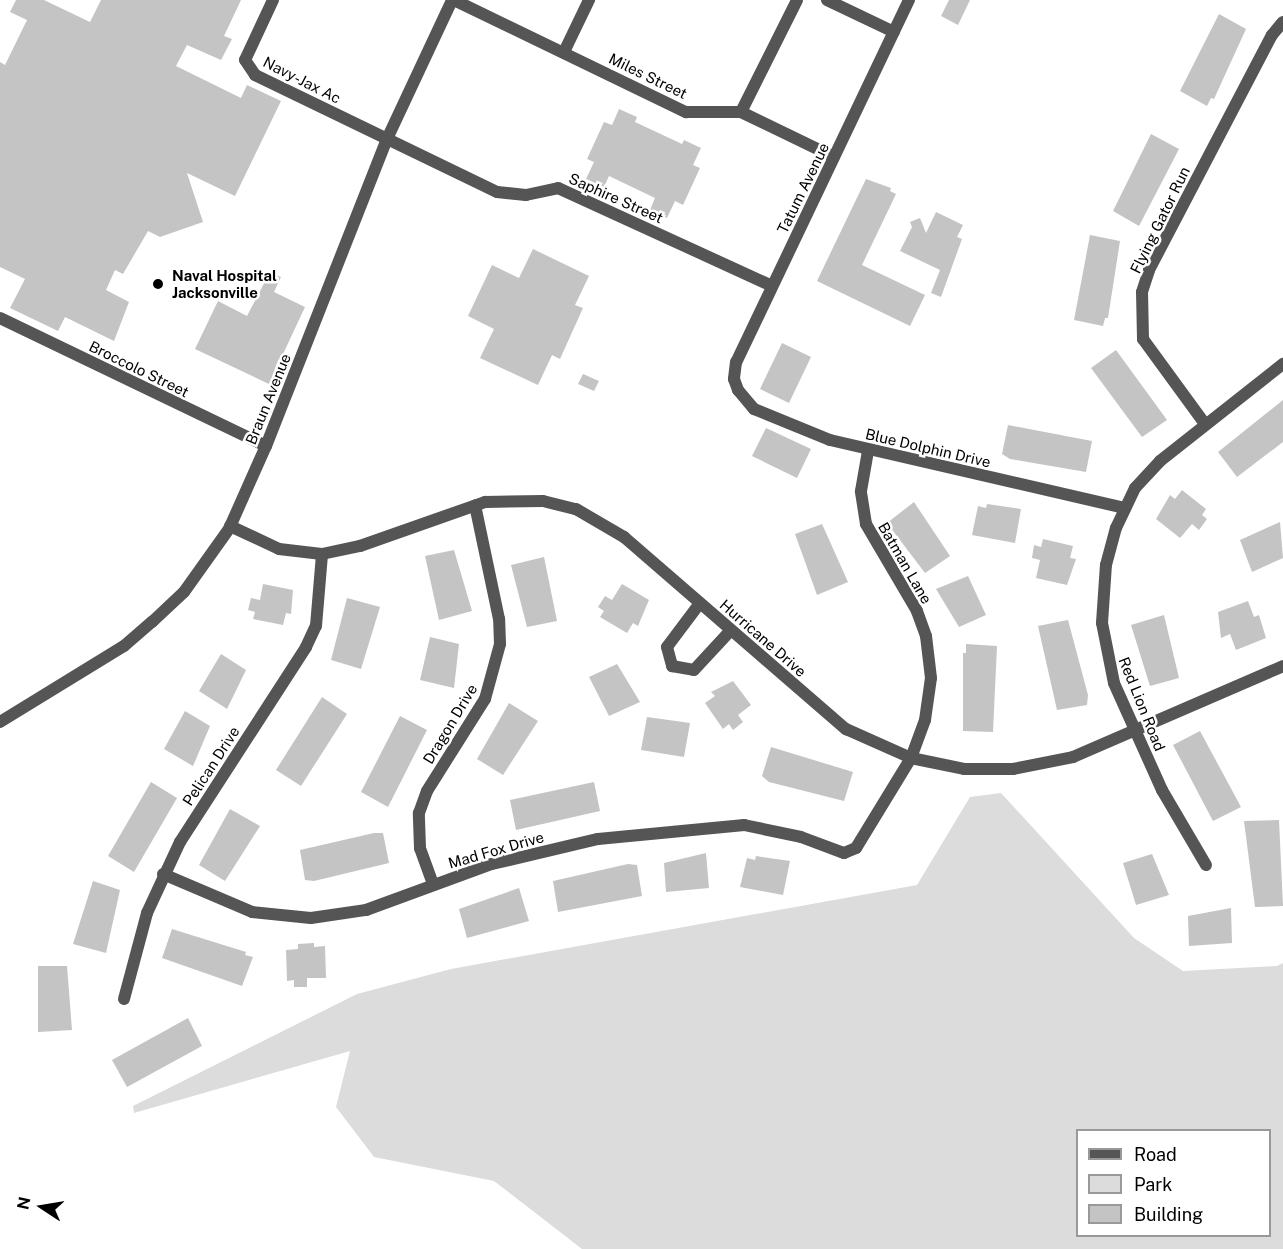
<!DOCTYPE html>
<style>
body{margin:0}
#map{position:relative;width:1283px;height:1249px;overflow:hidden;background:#fff;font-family:"Public Sans",sans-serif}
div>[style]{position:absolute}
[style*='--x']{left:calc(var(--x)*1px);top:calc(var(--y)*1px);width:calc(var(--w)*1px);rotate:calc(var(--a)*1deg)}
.green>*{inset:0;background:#dcdcdc}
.building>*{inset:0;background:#c4c4c4}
.minor>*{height:12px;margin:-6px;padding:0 6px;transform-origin:6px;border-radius:6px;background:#555}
.dots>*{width:16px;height:16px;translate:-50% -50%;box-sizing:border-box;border:3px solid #fff;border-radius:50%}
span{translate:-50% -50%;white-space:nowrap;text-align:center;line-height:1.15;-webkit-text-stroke:5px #fff;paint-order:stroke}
.street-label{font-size:15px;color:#000}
.poi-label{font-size:15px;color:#000;font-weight:700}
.left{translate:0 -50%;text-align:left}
.legend{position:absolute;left:1076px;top:1129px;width:195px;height:108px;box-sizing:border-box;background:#fff;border:2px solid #999;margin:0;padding:8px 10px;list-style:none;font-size:18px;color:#000}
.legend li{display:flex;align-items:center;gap:12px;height:30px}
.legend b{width:30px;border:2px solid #999}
.north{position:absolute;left:12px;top:1177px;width:60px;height:60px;-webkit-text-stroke:4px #fff;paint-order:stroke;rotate:282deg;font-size:16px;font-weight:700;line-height:24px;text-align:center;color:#000}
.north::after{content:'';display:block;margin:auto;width:21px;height:27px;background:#000;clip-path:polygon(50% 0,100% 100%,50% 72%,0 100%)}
</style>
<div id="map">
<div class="green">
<div style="clip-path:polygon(evenodd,1001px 793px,1134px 938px,1183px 971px,1277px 966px,1283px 963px,1283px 1249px,582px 1249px,494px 1181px,374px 1157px,336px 1107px,350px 1051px,134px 1113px,133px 1106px,357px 994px,451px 969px,917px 885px,970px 797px,1001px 793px,1078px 1130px,1270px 1130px,1270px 1236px,1078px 1236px,1078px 1130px)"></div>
</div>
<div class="building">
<div style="clip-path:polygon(16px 0,44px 0,90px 22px,101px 0,241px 0,224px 36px,232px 39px,221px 60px,187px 45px,176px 66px,241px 98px,247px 85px,281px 101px,235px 196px,187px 173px,203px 222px,160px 237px,148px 231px,123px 274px,115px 270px,106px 290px,129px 302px,114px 341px,65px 317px,58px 331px,10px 308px,25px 279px,0 267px,0 62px,5px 65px,27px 20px,10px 12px)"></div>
<div style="clip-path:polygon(949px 0,970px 0,958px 25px,941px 16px)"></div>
<div style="clip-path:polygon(1219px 14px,1246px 29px,1214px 99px,1211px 98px,1207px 106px,1180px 91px)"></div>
<div style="clip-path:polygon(619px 109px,637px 117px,635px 122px,682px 144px,684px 140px,701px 148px,693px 165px,700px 168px,683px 205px,675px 201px,667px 218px,650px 210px,655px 198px,609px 176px,604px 187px,586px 179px,594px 162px,587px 159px,604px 122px,612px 125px)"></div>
<div style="clip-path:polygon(1151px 134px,1179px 149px,1139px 226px,1113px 211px)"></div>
<div style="clip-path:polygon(866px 179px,891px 188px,890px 191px,896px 194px,862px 265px,925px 295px,910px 326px,817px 281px)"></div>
<div style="clip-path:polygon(936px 212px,963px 225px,957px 237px,962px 239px,941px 297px,931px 293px,940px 270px,900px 251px,912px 227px,910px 222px,920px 218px,926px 233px)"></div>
<div style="clip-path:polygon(1090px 235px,1120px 241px,1108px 318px,1105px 318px,1103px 326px,1074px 320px)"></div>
<div style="clip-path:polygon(533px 249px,589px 276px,575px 305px,583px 308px,560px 359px,552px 355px,538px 385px,480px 358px,494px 329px,468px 316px,492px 265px,519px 278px)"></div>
<div style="clip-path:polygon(270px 272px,281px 277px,274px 292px,305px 307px,269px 384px,195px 349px,218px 301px,247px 316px)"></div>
<div style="clip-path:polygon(782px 343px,811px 357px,789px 403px,760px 389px)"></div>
<div style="clip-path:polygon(1116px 350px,1167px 420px,1142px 437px,1091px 368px)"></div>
<div style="clip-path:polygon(583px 374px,599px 381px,594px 391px,578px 384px)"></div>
<div style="clip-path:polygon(1283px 400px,1283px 442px,1237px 477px,1218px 452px)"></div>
<div style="clip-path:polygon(1008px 425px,1092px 441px,1086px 472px,1010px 459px,1002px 454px)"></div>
<div style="clip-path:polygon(766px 428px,811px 449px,797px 478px,752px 456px)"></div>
<div style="clip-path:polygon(1182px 490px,1206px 509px,1202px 515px,1207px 519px,1199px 530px,1192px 524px,1180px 538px,1156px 519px,1170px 495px,1175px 499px)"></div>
<div style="clip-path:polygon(914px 502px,950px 556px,925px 573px,887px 523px)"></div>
<div style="clip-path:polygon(987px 504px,1021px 509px,1015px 543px,972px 535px,978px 506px,986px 508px)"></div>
<div style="clip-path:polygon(1280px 522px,1283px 558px,1252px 572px,1240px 540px)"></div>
<div style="clip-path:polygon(822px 524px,848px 582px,817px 595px,795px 534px)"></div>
<div style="clip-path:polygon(1043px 539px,1073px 546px,1070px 558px,1076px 559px,1067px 585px,1036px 578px,1040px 560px,1032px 558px,1034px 545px,1041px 547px)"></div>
<div style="clip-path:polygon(454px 550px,472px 611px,439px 620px,425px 556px)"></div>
<div style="clip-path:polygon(544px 557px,557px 621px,527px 627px,511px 565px)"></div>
<div style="clip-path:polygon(968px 576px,986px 615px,959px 627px,936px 589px)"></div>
<div style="clip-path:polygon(263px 584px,293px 590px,291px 614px,286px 613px,283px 625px,253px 619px,255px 612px,248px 610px,251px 598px,260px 600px)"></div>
<div style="clip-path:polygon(622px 584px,649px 600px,638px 626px,633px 623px,627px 633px,600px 617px,604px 611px,598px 607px,605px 596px,612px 600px)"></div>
<div style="clip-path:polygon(347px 598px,380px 607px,361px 669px,331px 660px)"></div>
<div style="clip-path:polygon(1248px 601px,1254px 617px,1259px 615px,1266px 638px,1236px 650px,1230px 634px,1221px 638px,1218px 612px)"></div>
<div style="clip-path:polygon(1164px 615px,1179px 678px,1150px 686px,1131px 625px)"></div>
<div style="clip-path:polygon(1068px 620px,1088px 695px,1087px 705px,1057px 710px,1038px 626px)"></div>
<div style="clip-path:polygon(430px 637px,459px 644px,454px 688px,420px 680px)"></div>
<div style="clip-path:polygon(966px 644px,997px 646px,993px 732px,963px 731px,963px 653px,966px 653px)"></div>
<div style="clip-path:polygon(221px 654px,246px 670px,227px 709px,199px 691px)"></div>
<div style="clip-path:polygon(617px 664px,640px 702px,609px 716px,589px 677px)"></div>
<div style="clip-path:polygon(733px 681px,751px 705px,738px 715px,743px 722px,733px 730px,729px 724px,723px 729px,705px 703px,715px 696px,711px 692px)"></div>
<div style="clip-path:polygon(322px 697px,347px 714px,301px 786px,276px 770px)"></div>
<div style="clip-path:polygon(509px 703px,538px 721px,503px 775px,477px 759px)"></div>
<div style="clip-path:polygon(185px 711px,210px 726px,193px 766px,164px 749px)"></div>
<div style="clip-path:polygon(400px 716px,427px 730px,388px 807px,361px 792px)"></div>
<div style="clip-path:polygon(647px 717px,690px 723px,684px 757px,641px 750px)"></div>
<div style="clip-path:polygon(1200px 731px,1241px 807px,1213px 821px,1173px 745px)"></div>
<div style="clip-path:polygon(771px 747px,853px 772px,844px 801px,769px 782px,762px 776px)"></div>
<div style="clip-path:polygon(151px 782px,177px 798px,134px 872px,108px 856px)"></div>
<div style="clip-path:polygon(594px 782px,600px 811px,516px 830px,510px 800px)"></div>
<div style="clip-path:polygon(230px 809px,260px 826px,225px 881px,199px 865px)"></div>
<div style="clip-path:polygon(1279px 820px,1283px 906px,1255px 907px,1244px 821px)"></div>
<div style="clip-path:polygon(374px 833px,383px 833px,389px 863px,314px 881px,305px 880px,300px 850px)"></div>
<div style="clip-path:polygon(706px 853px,709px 888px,666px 892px,664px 863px)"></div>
<div style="clip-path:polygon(1152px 854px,1169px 895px,1136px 905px,1123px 863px)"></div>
<div style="clip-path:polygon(756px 856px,790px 861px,783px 895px,740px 887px,747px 858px,755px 860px)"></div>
<div style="clip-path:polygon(628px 864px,637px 865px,642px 896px,558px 912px,553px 881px)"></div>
<div style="clip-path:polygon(93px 881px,120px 890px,106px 953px,73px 944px)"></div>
<div style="clip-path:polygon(519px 888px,529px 921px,467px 938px,459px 909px)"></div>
<div style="clip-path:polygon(1231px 908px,1232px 943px,1189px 946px,1188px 916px)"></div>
<div style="clip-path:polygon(172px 929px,246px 952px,245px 955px,253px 957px,242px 986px,162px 958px)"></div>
<div style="clip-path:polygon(314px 943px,314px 947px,325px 946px,326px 978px,307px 978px,307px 987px,294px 987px,294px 980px,287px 981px,286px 950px,298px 949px,298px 944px)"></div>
<div style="clip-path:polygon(38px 966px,67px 966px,72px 1030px,38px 1032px)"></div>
<div style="clip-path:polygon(188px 1018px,202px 1046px,127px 1087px,112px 1060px)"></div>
</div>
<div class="minor">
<div style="--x:273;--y:0;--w:66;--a:115"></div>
<div style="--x:245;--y:60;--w:18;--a:56"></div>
<div style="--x:255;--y:75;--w:269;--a:25.8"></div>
<div style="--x:497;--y:192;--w:29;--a:6"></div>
<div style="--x:526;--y:195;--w:33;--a:-12"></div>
<div style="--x:558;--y:188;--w:235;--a:24.6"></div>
<div style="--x:454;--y:0;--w:258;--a:25.8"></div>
<div style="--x:686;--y:112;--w:55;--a:0"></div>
<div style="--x:741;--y:112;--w:103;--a:25.8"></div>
<div style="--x:827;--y:0;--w:74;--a:25.5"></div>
<div style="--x:909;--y:0;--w:401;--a:115.5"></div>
<div style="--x:736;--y:362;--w:17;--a:97"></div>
<div style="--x:734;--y:379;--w:12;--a:70"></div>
<div style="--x:738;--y:390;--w:25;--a:50"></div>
<div style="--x:754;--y:409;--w:82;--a:22.2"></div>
<div style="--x:830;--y:440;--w:303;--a:13"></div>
<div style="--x:564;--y:52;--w:58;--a:-64.3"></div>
<div style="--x:741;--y:112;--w:125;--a:-63.4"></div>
<div style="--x:0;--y:318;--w:295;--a:25.7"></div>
<div style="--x:1205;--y:424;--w:105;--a:-126.1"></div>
<div style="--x:1143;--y:339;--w:47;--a:-91.2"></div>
<div style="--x:1142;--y:292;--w:23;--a:-72"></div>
<div style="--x:1149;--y:270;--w:265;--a:-62.4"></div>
<div style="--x:1272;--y:35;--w:17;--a:-50"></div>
<div style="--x:230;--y:526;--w:54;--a:25.1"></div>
<div style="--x:279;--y:549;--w:43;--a:6.6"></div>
<div style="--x:322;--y:554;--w:39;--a:-12"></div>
<div style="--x:360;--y:546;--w:133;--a:-19.4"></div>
<div style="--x:485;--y:502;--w:58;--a:-1"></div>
<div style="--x:543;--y:501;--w:34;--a:14"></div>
<div style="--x:576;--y:509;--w:56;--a:30.3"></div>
<div style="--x:624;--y:537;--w:294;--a:40.9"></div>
<div style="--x:846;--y:729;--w:71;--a:24"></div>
<div style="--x:911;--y:758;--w:54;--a:11.7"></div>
<div style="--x:964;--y:769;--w:49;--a:0"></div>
<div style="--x:1013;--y:769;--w:61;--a:-11.3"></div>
<div style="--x:1073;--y:757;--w:229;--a:-23.4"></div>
<div style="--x:700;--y:603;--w:55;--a:126.9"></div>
<div style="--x:667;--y:647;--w:20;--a:75"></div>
<div style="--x:672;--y:666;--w:22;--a:10"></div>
<div style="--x:694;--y:670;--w:54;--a:-47.2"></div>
<div style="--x:0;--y:722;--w:145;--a:-31.5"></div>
<div style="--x:124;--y:646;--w:37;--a:-41"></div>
<div style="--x:152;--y:622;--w:44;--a:-43.2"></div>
<div style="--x:184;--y:592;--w:77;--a:-54.5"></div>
<div style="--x:229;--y:529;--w:91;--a:-66"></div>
<div style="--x:266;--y:446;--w:330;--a:-68.5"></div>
<div style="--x:387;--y:139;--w:153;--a:-64.9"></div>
<div style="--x:1206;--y:865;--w:87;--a:-120.4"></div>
<div style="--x:1162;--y:790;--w:117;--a:-114.2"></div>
<div style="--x:1114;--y:683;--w:61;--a:-101.3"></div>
<div style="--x:1102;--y:623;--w:58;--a:-86.1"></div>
<div style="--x:1106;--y:565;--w:38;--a:-75"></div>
<div style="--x:1116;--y:528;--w:44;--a:-64.6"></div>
<div style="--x:1135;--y:488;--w:37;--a:-47"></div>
<div style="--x:1160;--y:461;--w:157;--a:-38.3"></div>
<div style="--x:163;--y:874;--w:97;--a:23.1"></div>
<div style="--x:252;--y:912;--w:59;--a:5.8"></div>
<div style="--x:311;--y:918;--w:56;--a:-8.3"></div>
<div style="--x:366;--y:910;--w:134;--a:-20.1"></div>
<div style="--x:492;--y:864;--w:109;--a:-13.3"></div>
<div style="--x:598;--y:839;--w:147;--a:-5.5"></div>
<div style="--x:744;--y:825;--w:58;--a:11.9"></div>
<div style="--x:801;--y:837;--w:46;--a:20.4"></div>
<div style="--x:844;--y:853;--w:13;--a:-23"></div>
<div style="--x:856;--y:848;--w:105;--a:-58.6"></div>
<div style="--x:911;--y:758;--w:40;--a:-69.8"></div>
<div style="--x:925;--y:720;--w:42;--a:-81.9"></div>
<div style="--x:931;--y:678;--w:42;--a:-96.8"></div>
<div style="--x:926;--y:636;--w:27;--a:-110"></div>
<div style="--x:917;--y:611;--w:101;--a:-120.4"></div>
<div style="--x:866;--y:524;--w:33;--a:-99"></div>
<div style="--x:861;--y:491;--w:41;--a:-80.1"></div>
<div style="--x:433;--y:884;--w:38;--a:-110"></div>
<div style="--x:420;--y:848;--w:35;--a:-92"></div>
<div style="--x:419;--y:813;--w:23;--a:-70"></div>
<div style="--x:427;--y:791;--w:109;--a:-57.8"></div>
<div style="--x:485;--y:699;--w:57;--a:-74.7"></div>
<div style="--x:500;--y:644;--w:25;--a:-92"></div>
<div style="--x:499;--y:619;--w:116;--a:-101.9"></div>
<div style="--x:124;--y:999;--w:89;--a:-75"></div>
<div style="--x:147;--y:913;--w:78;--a:-65.1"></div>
<div style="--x:180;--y:842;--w:232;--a:-57.1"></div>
<div style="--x:306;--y:647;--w:23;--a:-65"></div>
<div style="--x:316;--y:626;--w:72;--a:-85.2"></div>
</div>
<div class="dots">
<div style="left:158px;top:284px;background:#000"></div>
</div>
<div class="street-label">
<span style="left:648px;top:76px;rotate:26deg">Miles Street</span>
<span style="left:302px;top:80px;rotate:27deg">Navy-Jax Ac</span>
<span style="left:803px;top:188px;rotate:-64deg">Tatum Avenue</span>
<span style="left:616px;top:198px;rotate:24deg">Saphire Street</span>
<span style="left:1160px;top:220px;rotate:-64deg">Flying Gator Run</span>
<span style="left:139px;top:369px;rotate:26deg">Broccolo Street</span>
<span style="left:268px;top:399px;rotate:-68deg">Braun Avenue</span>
<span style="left:928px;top:448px;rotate:13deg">Blue Dolphin Drive</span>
<span style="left:905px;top:563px;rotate:60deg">Batman Lane</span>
<span style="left:763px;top:638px;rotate:41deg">Hurricane Drive</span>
<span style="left:1142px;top:704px;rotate:68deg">Red Lion Road</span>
<span style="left:450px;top:724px;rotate:-59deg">Dragon Drive</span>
<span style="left:211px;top:766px;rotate:-57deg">Pelican Drive</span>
<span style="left:496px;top:850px;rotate:-16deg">Mad Fox Drive</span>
</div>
<div class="poi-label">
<span class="left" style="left:172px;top:284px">Naval Hospital<br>Jacksonville</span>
</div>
<ul class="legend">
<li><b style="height:8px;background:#555"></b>Road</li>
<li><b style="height:16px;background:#dcdcdc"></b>Park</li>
<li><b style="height:16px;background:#c4c4c4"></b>Building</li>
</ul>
<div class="north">N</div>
</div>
